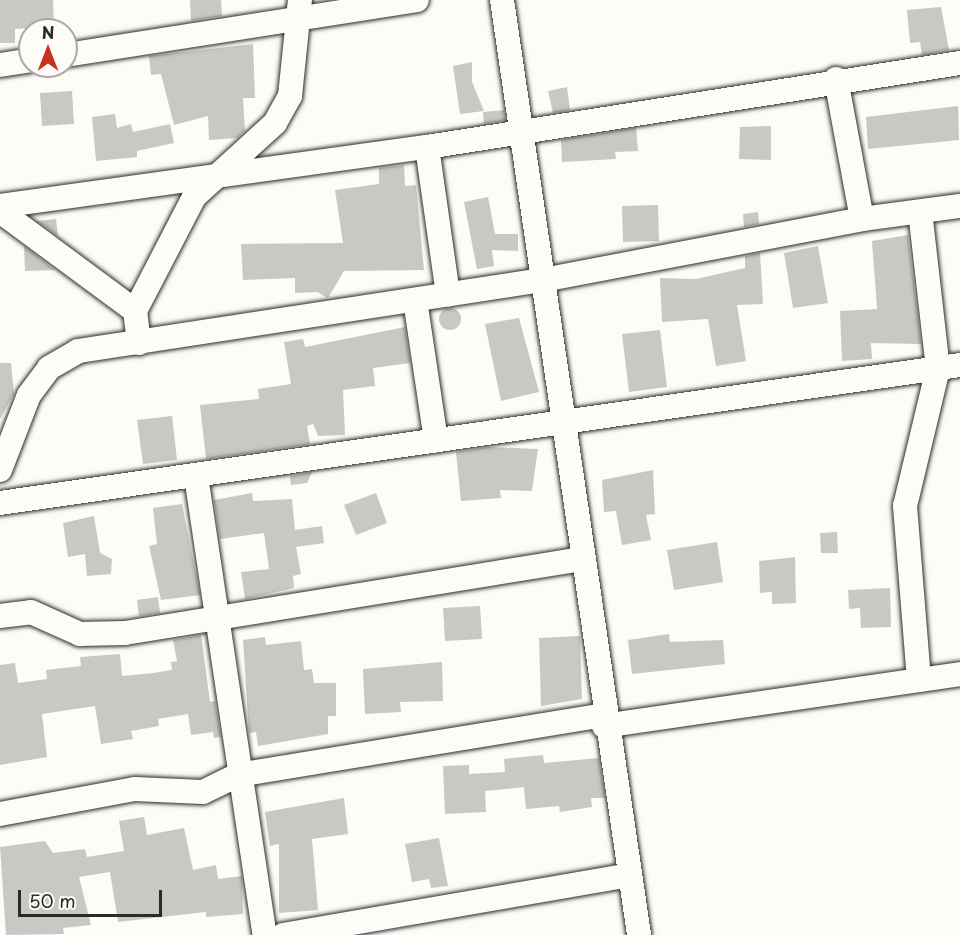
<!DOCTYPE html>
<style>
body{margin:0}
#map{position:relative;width:960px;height:935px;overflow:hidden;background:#fdfcf7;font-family:"Playpen Sans",sans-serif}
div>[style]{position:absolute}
.building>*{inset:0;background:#c9c8c4}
.round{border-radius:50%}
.roads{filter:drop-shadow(0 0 2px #2b2b2b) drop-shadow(0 0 2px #2b2b2b)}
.minor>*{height:24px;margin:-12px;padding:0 12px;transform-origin:12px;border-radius:12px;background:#fdfcf7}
span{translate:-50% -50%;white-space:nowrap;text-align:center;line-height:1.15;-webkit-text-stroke:4.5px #fdfcf7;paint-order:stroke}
.north{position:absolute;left:18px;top:18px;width:60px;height:60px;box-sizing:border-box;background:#fdfcf7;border:2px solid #a9a8a5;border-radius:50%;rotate:0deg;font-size:16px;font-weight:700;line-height:24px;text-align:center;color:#2b2b2b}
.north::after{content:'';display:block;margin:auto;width:21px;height:27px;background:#c8321e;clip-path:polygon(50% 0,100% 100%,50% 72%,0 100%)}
.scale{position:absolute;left:18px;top:890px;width:144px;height:27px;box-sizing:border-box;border:3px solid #2b2b2b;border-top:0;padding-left:8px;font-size:18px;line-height:21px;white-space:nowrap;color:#2b2b2b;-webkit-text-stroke:4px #fdfcf7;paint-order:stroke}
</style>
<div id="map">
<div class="building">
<div style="clip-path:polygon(0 0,53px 0,54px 27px,15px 29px,15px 43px,0 43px)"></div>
<div style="clip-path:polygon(190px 0,221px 0,222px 16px,191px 21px)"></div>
<div style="clip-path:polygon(941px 7px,949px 50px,922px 55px,920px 42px,910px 43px,907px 10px)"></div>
<div style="clip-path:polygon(253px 44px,255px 98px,243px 98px,245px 131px,237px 138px,209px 140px,208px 116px,174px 125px,161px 74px,151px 75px,149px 56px)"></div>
<div style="clip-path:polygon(472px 62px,472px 82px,484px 111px,460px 114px,453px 66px)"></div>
<div style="clip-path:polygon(567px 87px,570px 110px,553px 113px,548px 91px)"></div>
<div style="clip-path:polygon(72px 91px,74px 124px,42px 126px,40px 93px)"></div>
<div style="clip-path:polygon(958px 106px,959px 140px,868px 149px,866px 117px)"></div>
<div style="clip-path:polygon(504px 110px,505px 120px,484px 124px,483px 112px)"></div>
<div style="clip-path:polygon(115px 114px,117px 128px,131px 124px,133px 132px,170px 124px,174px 143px,137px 151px,137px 157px,96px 161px,92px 117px)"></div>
<div style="clip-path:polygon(771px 126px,771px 160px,739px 159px,740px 127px)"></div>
<div style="clip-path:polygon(636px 128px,638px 151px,615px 152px,616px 159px,562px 162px,561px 140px)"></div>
<div style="clip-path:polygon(404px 165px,405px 186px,416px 185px,424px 270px,344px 271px,328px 298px,317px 292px,295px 293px,295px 278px,243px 280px,241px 244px,343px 243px,335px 190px,379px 184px,379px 168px)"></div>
<div style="clip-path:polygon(488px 197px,495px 234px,518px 234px,518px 251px,492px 250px,494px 266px,477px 269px,464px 202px)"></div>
<div style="clip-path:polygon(658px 205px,659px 241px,623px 242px,622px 206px)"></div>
<div style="clip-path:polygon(758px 212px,759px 224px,744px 227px,743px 214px)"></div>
<div style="clip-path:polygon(56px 219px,58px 236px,37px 221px)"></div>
<div style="clip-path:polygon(908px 235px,921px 344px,871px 343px,872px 359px,842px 361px,840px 311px,877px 309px,872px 241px)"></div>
<div style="clip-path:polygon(24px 246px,55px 270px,25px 271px)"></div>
<div style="clip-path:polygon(818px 246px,828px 303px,793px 308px,784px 253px)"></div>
<div style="clip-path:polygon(760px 253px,763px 304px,737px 305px,746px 361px,716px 366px,708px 319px,662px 322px,660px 278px,696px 279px,745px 268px,745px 256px)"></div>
<div class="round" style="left:439px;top:308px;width:22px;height:22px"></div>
<div style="clip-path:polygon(519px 318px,539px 392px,501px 401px,485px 324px)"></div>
<div style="clip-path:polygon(405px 327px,410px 363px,373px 368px,375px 386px,343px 390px,345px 435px,318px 436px,313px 424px,307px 426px,310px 444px,206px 459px,200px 405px,259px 399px,258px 389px,291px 384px,284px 342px,303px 339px,305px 347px)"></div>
<div style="clip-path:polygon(660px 330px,667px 387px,629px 392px,622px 334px)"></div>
<div style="clip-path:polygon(0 363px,11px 363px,14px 394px,0 419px)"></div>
<div style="clip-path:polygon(172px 416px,177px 460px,143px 464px,137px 420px)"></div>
<div style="clip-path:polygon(488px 447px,538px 449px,532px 491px,500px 490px,501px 498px,461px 501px,456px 452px)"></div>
<div style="clip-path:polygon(653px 470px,655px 514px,646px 515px,651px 540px,622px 545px,616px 511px,604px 512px,602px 480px)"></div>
<div style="clip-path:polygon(312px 472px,307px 483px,291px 485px,290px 476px)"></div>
<div style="clip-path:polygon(252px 493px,253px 501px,292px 499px,295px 530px,322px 526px,324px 543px,296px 547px,301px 574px,293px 576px,294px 588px,245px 599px,241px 572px,269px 569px,264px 533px,220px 539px,214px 500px)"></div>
<div style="clip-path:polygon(376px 493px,387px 523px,356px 535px,344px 505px)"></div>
<div style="clip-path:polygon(182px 504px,200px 595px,161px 600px,149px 546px,157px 544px,153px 508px)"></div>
<div style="clip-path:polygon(94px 516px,100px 553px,112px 559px,111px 574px,87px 576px,85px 554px,68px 557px,63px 523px)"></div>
<div style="clip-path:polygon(837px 532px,838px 553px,821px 553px,820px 533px)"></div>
<div style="clip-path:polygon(717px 542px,723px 582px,674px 590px,667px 550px)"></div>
<div style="clip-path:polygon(795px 557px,796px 603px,772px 604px,772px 592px,760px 593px,759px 561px)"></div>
<div style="clip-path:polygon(890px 588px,891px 627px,861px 628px,860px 608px,849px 609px,848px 590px)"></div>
<div style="clip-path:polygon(158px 597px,160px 613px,139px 616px,137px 600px)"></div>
<div style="clip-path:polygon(480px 606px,482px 639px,445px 641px,443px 608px)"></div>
<div style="clip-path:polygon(669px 634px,670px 642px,723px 640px,725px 664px,632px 674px,628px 640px)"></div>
<div style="clip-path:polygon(201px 635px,210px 702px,215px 701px,221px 737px,214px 738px,213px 732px,191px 735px,188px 714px,158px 719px,159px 726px,131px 731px,133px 739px,101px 744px,95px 706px,42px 714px,47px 757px,0 765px,0 665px,15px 663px,18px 683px,47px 679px,46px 670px,81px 666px,80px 657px,120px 654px,122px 676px,153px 673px,172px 670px,171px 662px,177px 661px,173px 640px)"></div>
<div style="clip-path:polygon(580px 636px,582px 699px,541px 706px,539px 638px)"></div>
<div style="clip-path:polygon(265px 637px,266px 645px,301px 641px,304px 670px,312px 669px,314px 683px,336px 683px,336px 716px,328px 716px,328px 734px,258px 746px,256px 732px,249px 733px,243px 640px)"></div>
<div style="clip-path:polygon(442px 662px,443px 701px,400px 702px,401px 712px,365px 714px,363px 669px)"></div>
<div style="clip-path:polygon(543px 755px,544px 763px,599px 758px,605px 798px,591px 798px,592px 807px,560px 812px,559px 806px,526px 809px,524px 787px,485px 791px,486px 812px,445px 814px,443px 766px,469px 765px,469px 774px,505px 772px,504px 759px)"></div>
<div style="clip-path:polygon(344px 798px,348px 834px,312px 839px,318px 910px,279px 913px,279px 844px,270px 846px,265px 812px)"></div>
<div style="clip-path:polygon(144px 817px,147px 835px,184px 828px,193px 870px,216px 865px,218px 879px,242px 876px,243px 914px,206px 917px,206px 912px,118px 922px,110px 872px,79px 877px,91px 925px,63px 928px,64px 934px,6px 935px,0 847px,45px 841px,53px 853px,85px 849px,87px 857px,124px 851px,119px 821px)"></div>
<div style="clip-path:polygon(439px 838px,448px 886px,431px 888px,429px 879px,412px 882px,405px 844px)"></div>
</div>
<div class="roads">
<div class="minor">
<div style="left:502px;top:0;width:945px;rotate:81.66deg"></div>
<div style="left:66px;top:55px;width:355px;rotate:-8.9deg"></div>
<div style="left:0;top:65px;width:30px;rotate:-9deg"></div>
<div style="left:836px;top:79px;width:142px;rotate:79.5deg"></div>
<div style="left:427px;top:147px;width:149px;rotate:81.9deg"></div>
<div style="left:0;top:206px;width:431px;rotate:-7.9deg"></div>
<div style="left:427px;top:147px;width:540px;rotate:-8.96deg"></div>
<div style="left:0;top:211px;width:168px;rotate:36.5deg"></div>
<div style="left:415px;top:300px;width:142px;rotate:81.5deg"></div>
<div style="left:139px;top:343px;width:32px;rotate:-97deg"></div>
<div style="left:135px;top:311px;width:128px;rotate:-62.6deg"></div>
<div style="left:194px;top:197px;width:110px;rotate:-42.4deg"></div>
<div style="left:275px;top:123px;width:31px;rotate:-61deg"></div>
<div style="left:290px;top:96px;width:97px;rotate:-84.1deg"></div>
<div style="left:0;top:470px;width:80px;rotate:-68.9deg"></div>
<div style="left:29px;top:395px;width:34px;rotate:-53deg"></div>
<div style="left:49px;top:368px;width:34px;rotate:-30deg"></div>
<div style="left:78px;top:351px;width:470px;rotate:-8.7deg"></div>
<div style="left:543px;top:280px;width:325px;rotate:-10.8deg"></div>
<div style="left:862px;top:219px;width:99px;rotate:-7.6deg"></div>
<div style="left:196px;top:476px;width:464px;rotate:81.5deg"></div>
<div style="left:0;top:503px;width:970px;rotate:-8.18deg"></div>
<div style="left:0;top:616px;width:31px;rotate:-7deg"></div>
<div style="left:31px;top:612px;width:54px;rotate:24.2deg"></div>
<div style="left:80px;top:634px;width:45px;rotate:-1.3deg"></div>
<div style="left:125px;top:633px;width:462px;rotate:-9.2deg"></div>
<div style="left:919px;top:680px;width:175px;rotate:-94.6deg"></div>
<div style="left:905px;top:506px;width:141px;rotate:-76.5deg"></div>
<div style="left:938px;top:369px;width:158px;rotate:-96.5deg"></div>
<div style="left:604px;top:726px;width:360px;rotate:-8.3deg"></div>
<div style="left:0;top:814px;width:137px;rotate:-10.5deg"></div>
<div style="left:135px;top:789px;width:68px;rotate:2.5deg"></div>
<div style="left:203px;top:792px;width:39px;rotate:-26deg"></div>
<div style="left:238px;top:775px;width:370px;rotate:-9.3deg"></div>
<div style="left:283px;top:935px;width:352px;rotate:-9.8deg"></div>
</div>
</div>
<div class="north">N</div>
<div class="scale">50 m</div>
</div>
